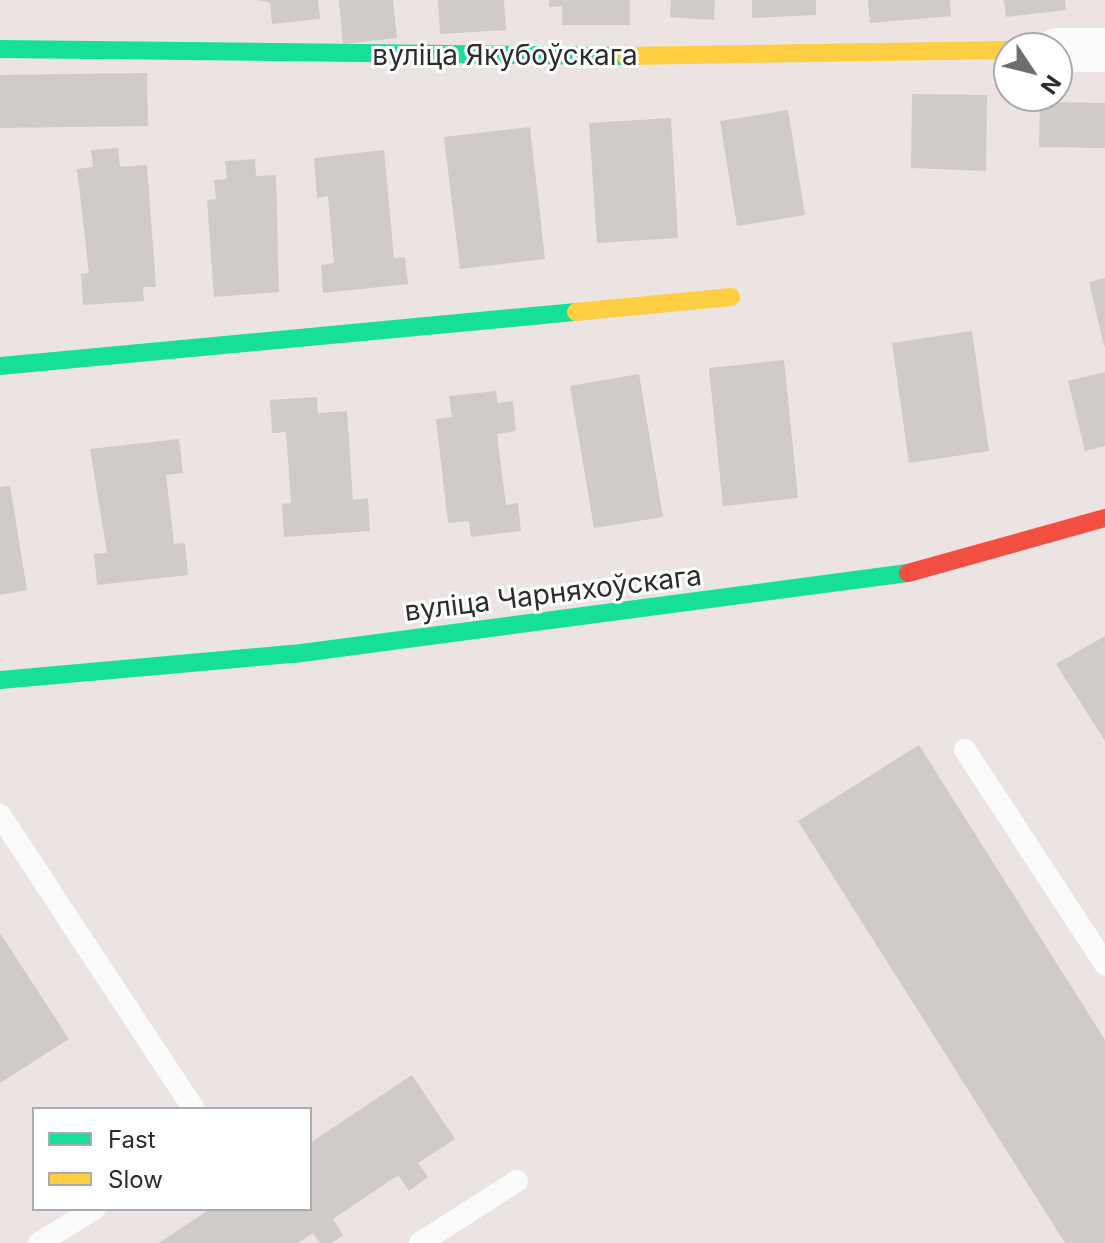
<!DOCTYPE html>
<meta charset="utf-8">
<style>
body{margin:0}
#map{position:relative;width:1105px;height:1243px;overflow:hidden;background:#ebe4e2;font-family:Inter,sans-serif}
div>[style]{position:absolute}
.building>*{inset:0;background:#d0cac9}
.lane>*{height:22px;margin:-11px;padding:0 11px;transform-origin:11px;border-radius:11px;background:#fcfbfb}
.street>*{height:44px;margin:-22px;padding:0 22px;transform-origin:22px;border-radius:22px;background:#fcfbfb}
.fast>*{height:18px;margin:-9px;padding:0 9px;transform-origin:9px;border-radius:9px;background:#16e098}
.slow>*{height:18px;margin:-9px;padding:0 9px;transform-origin:9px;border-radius:9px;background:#ffcf43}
.jam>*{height:18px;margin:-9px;padding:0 9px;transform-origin:9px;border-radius:9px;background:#f24e42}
span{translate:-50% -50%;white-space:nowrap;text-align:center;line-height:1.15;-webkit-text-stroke:6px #fff;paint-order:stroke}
.street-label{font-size:28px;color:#2d2d2d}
.legend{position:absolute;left:32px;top:1107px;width:280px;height:104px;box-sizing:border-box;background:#fff;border:2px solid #ababab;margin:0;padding:10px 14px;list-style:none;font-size:24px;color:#2d2d2d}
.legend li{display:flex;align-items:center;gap:16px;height:40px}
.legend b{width:40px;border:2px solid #ababab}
.north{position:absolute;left:993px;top:32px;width:80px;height:80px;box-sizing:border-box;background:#fff;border:2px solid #ababab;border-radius:50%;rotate:125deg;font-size:22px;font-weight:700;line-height:32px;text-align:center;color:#2d2d2d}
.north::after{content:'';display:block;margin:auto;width:28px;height:36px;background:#706d6c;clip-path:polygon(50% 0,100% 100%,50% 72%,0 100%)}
</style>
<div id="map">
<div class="building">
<div style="clip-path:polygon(258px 0,318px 0,320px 19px,272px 24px,270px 3px)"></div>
<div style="clip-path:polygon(339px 0,393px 0,397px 38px,343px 44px)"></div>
<div style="clip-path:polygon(438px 0,504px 0,506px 30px,440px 34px)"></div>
<div style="clip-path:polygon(549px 0,630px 0,630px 25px,562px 25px,562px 6px,549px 7px)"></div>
<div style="clip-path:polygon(671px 0,715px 0,714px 20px,670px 17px)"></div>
<div style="clip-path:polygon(752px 0,816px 0,816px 15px,752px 18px)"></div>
<div style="clip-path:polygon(868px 0,950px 0,951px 16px,870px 23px)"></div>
<div style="clip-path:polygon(1004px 0,1065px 0,1066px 10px,1006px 17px)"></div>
<div style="clip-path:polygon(147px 73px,148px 126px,0 128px,0 75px)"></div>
<div style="clip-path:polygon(912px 94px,987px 95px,986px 171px,911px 168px)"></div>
<div style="clip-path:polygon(1040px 102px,1105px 103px,1105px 148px,1039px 147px)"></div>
<div style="clip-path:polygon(788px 110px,805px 215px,737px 226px,720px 121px)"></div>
<div style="clip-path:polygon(671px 118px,678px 238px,597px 243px,589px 123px)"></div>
<div style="clip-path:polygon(530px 127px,545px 259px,460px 269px,444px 137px)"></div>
<div style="clip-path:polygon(118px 148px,120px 167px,147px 165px,156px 287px,143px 287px,144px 301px,83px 305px,81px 274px,89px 273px,77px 169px,93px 167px,91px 150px)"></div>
<div style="clip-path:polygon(384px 150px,394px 258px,405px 257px,408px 284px,323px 293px,321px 265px,334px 263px,328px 196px,317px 198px,314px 158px)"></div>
<div style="clip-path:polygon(255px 159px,256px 176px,276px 175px,279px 292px,214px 297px,207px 200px,216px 199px,214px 180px,227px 179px,225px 161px)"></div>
<div style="clip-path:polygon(1105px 278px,1105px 346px,1104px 346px,1089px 282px)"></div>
<div style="clip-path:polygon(972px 331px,989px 451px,909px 463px,892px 343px)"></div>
<div style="clip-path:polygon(784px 360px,798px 498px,723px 506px,709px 368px)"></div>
<div style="clip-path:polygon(1105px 372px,1105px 446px,1085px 451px,1068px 381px)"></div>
<div style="clip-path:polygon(639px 374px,663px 517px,594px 528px,570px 386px)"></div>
<div style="clip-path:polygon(496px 391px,498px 403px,513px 401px,516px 431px,497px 434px,506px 505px,518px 503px,521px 531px,471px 537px,469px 521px,448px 523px,436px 419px,452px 417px,449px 396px)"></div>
<div style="clip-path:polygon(317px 397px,318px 413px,347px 411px,353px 500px,368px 498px,370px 531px,284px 537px,282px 504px,291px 503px,286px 432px,272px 433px,270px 400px)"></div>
<div style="clip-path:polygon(179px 439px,183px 473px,166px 475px,174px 544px,185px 543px,188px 575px,97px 585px,94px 554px,107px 553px,90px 449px)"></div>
<div style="clip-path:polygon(10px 486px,27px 590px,0 595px,0 487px)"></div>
<div style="clip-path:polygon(1105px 636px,1105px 741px,1056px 664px)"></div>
<div style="clip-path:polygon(919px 745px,1105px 1040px,1105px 1243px,1065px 1243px,798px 821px)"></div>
<div style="clip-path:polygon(0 933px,69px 1039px,0 1083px)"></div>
<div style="clip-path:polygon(412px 1075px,455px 1139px,418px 1163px,428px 1177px,409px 1191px,398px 1175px,333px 1219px,343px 1235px,332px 1243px,320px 1243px,313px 1233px,298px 1243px,159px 1243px,210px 1209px,310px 1209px,310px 1143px)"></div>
</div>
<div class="lane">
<div style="left:965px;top:750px;width:256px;rotate:56.8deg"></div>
<div style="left:0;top:815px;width:352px;rotate:56.6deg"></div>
<div style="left:39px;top:1243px;width:65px;rotate:-31.7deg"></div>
<div style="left:420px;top:1243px;width:115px;rotate:-32.6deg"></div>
</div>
<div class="street">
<div style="left:1057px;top:50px;width:48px"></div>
</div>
<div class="fast">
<div style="left:0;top:49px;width:626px;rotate:0.64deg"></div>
<div style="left:0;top:366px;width:579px;rotate:-5.36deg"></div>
<div style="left:0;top:680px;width:295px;rotate:-5.1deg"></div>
<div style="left:294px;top:654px;width:619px;rotate:-7.52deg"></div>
</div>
<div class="slow">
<div style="left:626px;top:56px;width:383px;rotate:-0.9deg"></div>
<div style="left:576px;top:312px;width:156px;rotate:-5.5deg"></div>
</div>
<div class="jam">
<div style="left:908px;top:573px;width:205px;rotate:-15.6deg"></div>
</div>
<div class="street-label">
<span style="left:505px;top:55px">вуліца Якубоўскага</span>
<span style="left:553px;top:593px;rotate:-7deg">вуліца Чарняхоўскага</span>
</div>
<ul class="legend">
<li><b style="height:10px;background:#16e098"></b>Fast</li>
<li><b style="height:10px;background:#ffcf43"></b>Slow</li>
</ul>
<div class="north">N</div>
</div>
